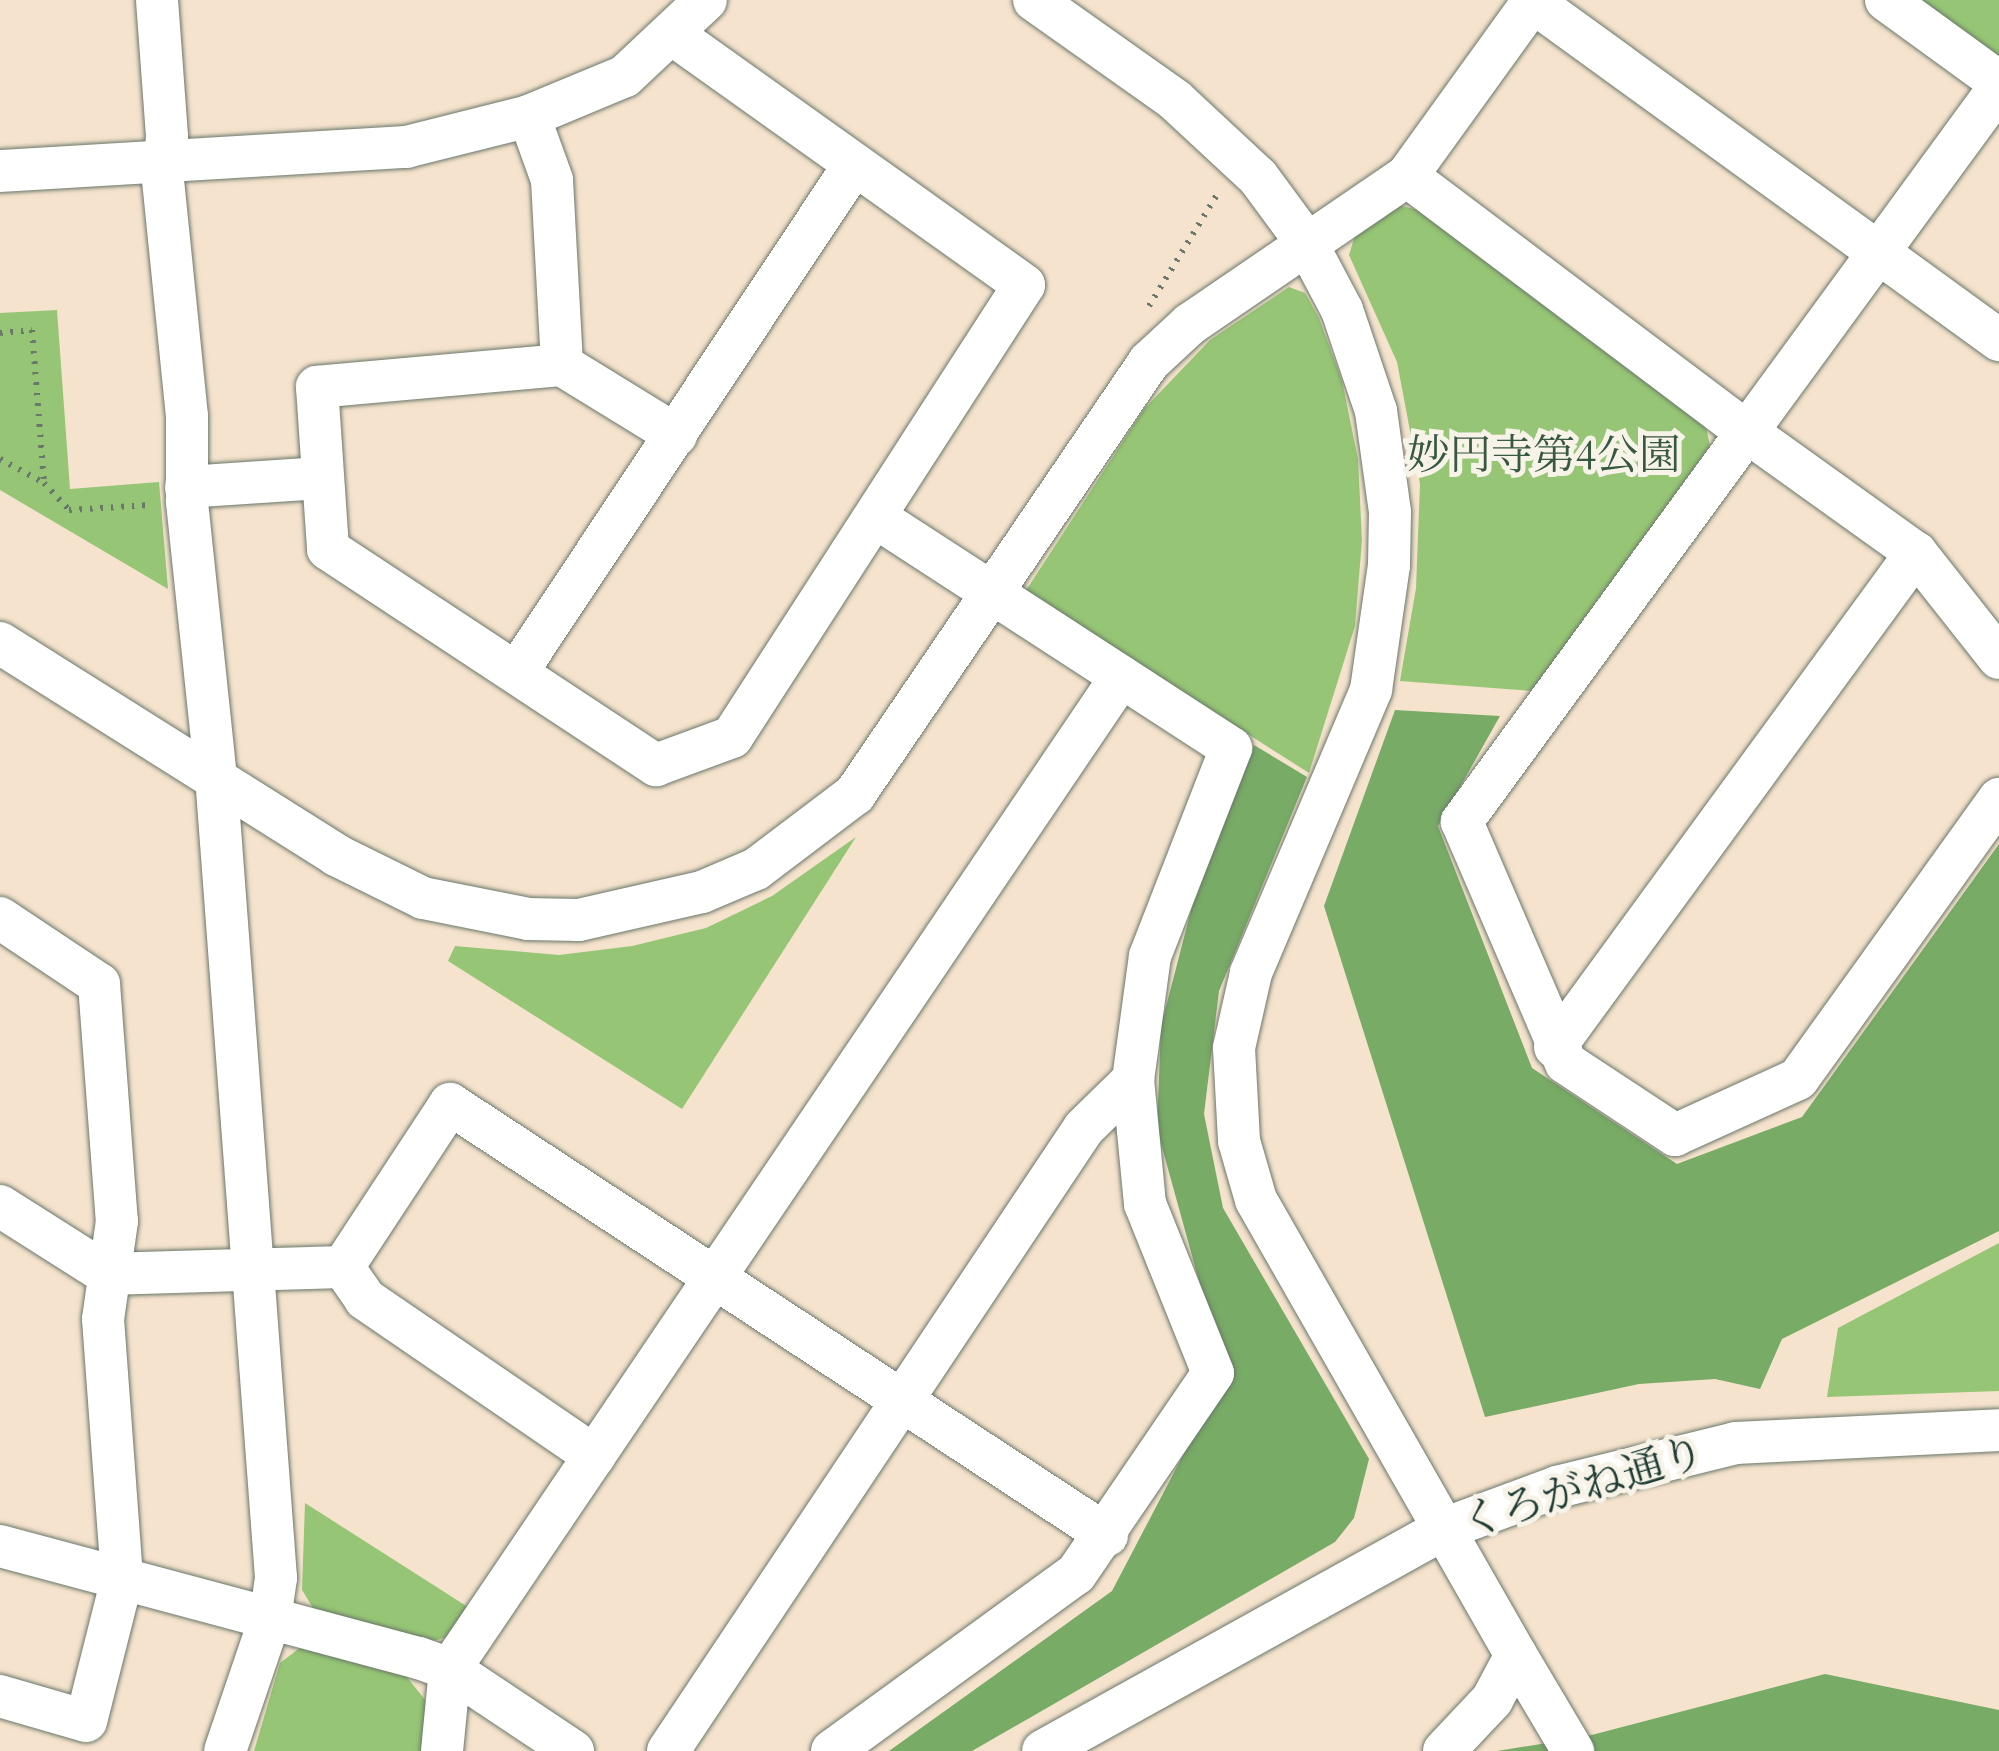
<!DOCTYPE html>
<meta charset="utf-8">
<style>
body{margin:0}
#map{position:relative;width:1999px;height:1751px;overflow:hidden;background:#f5e3cd;font-family:Cardo,"Noto Serif JP",serif}
div>[style]{position:absolute}
.green>*{inset:0;background:#96c675}
.forest>*{inset:0;background:#78ab66}
.path>*{height:6px;margin-top:-3px;transform-origin:0;background:repeating-linear-gradient(90deg,#6a776a 0 2.5px,transparent 0 10.5px)}
.roads{filter:drop-shadow(0 0 2px #6a776a) drop-shadow(0 0 2px #6a776a)}
.minor>*{height:42px;margin:-21px;padding:0 21px;transform-origin:21px;border-radius:21px;background:#fff}
span{translate:-50% -50%;white-space:nowrap;text-align:center;line-height:1.15;-webkit-text-stroke:10px #f7f3e8;paint-order:stroke}
.park-label{font-size:42px;color:#375841}
.street-label{font-size:42px;color:#1f3d34}
</style>
<div id="map">
<div class="green">
<div style="clip-path:polygon(1918px 0,1999px 0,1999px 59px)"></div>
<div style="clip-path:polygon(1394px 204px,1422px 211px,1703px 413px,1710px 446px,1532px 691px,1400px 681px,1416px 588px,1420px 484px,1397px 362px,1349px 255px,1355px 235px)"></div>
<div style="clip-path:polygon(1289px 287px,1305px 293px,1319px 318px,1342px 381px,1358px 459px,1362px 540px,1355px 626px,1309px 773px,1025px 592px,1144px 409px,1210px 340px)"></div>
<div style="clip-path:polygon(57px 310px,70px 489px,159px 482px,168px 589px,0 490px,0 313px)"></div>
<div style="clip-path:polygon(856px 837px,682px 1109px,448px 961px,455px 946px,559px 955px,632px 946px,706px 928px,772px 896px)"></div>
<div style="clip-path:polygon(1999px 1243px,1999px 1391px,1827px 1397px,1838px 1328px)"></div>
<div style="clip-path:polygon(305px 1503px,471px 1609px,452px 1636px,429px 1642px,315px 1611px,302px 1590px)"></div>
<div style="clip-path:polygon(301px 1647px,406px 1676px,426px 1701px,423px 1751px,254px 1751px,280px 1663px)"></div>
</div>
<div class="forest">
<div style="clip-path:polygon(1395px 710px,1500px 716px,1438px 826px,1532px 1068px,1677px 1164px,1802px 1117px,1999px 844px,1999px 1231px,1782px 1339px,1760px 1389px,1715px 1379px,1639px 1384px,1485px 1417px,1324px 906px)"></div>
<div style="clip-path:polygon(1254px 745px,1307px 777px,1219px 991px,1204px 1114px,1223px 1208px,1369px 1459px,1354px 1518px,1335px 1542px,972px 1751px,889px 1751px,1112px 1591px,1225px 1375px,1157px 1129px,1161px 1026px,1194px 899px)"></div>
<div style="clip-path:polygon(1825px 1674px,1999px 1710px,1999px 1751px,1497px 1751px,1584px 1737px)"></div>
</div>
<div class="path">
<div style="left:1149px;top:306px;width:132px;rotate:-58.6deg"></div>
<div style="left:0;top:333px;width:32px;rotate:-5deg"></div>
<div style="left:32px;top:330px;width:153px;rotate:85.5deg"></div>
<div style="left:0;top:459px;width:50px;rotate:28.6deg"></div>
<div style="left:44px;top:483px;width:37px;rotate:47deg"></div>
<div style="left:69px;top:510px;width:81px;rotate:-3.5deg"></div>
</div>
<div class="roads">
<div class="minor">
<div style="left:157px;top:0;width:137px;rotate:85.8deg"></div>
<div style="left:167px;top:137px;width:43px;rotate:95.3deg"></div>
<div style="left:163px;top:180px;width:237px;rotate:84.2deg"></div>
<div style="left:187px;top:416px;width:86px;rotate:90deg"></div>
<div style="left:187px;top:502px;width:276px;rotate:84deg"></div>
<div style="left:216px;top:776px;width:804px;rotate:85.72deg"></div>
<div style="left:276px;top:1578px;width:41px;rotate:98.3deg"></div>
<div style="left:270px;top:1619px;width:139px;rotate:108.8deg"></div>
<div style="left:1034px;top:0;width:173px;rotate:35.3deg"></div>
<div style="left:1175px;top:100px;width:113px;rotate:42.9deg"></div>
<div style="left:1258px;top:177px;width:81px;rotate:53.6deg"></div>
<div style="left:1306px;top:242px;width:77px;rotate:62.1deg"></div>
<div style="left:1342px;top:310px;width:107px;rotate:71.4deg"></div>
<div style="left:1376px;top:411px;width:102px;rotate:82.1deg"></div>
<div style="left:1390px;top:512px;width:53px;rotate:91.1deg"></div>
<div style="left:1389px;top:565px;width:126px;rotate:98.2deg"></div>
<div style="left:1371px;top:690px;width:307px;rotate:113deg"></div>
<div style="left:1251px;top:973px;width:77px;rotate:102.8deg"></div>
<div style="left:1234px;top:1048px;width:93px;rotate:86.9deg"></div>
<div style="left:1239px;top:1141px;width:61px;rotate:73.9deg"></div>
<div style="left:1256px;top:1200px;width:524px;rotate:60.26deg"></div>
<div style="left:1516px;top:1655px;width:51px;rotate:118.1deg"></div>
<div style="left:1492px;top:1700px;width:70px;rotate:133.3deg"></div>
<div style="left:1886px;top:0;width:140px;rotate:36deg"></div>
<div style="left:1533px;top:2px;width:576px;rotate:35.95deg"></div>
<div style="left:529px;top:116px;width:68px;rotate:70.2deg"></div>
<div style="left:552px;top:180px;width:185px;rotate:86.9deg"></div>
<div style="left:562px;top:365px;width:246px;rotate:174.9deg"></div>
<div style="left:317px;top:387px;width:162px;rotate:86.1deg"></div>
<div style="left:328px;top:549px;width:393px;rotate:33.4deg"></div>
<div style="left:656px;top:765px;width:81px;rotate:-20.2deg"></div>
<div style="left:732px;top:737px;width:538px;rotate:-57.14deg"></div>
<div style="left:1024px;top:285px;width:430px;rotate:-144.5deg"></div>
<div style="left:0;top:171px;width:407px;rotate:-3.4deg"></div>
<div style="left:406px;top:147px;width:127px;rotate:-14.1deg"></div>
<div style="left:529px;top:116px;width:104px;rotate:-22.6deg"></div>
<div style="left:625px;top:76px;width:111px;rotate:-43.2deg"></div>
<div style="left:1407px;top:176px;width:426px;rotate:37deg"></div>
<div style="left:1747px;top:432px;width:426px;rotate:-53.8deg"></div>
<div style="left:562px;top:365px;width:134px;rotate:31.6deg"></div>
<div style="left:186px;top:487px;width:137px;rotate:-3.8deg"></div>
<div style="left:0;top:643px;width:397px;rotate:32.2deg"></div>
<div style="left:336px;top:855px;width:97px;rotate:26.3deg"></div>
<div style="left:423px;top:898px;width:107px;rotate:11.3deg"></div>
<div style="left:528px;top:919px;width:51px;rotate:1.1deg"></div>
<div style="left:579px;top:920px;width:126px;rotate:-12.8deg"></div>
<div style="left:702px;top:892px;width:59px;rotate:-23.1deg"></div>
<div style="left:756px;top:869px;width:124px;rotate:-37.1deg"></div>
<div style="left:855px;top:794px;width:523px;rotate:-55.76deg"></div>
<div style="left:1149px;top:362px;width:56px;rotate:-42.8deg"></div>
<div style="left:1190px;top:324px;width:263px;rotate:-34.3deg"></div>
<div style="left:1407px;top:176px;width:217px;rotate:-54.2deg"></div>
<div style="left:1999px;top:658px;width:134px;rotate:-128.3deg"></div>
<div style="left:1916px;top:553px;width:208px;rotate:-144.4deg"></div>
<div style="left:1747px;top:432px;width:483px;rotate:126.2deg"></div>
<div style="left:1462px;top:822px;width:262px;rotate:66.7deg"></div>
<div style="left:1566px;top:1063px;width:131px;rotate:33.4deg"></div>
<div style="left:1675px;top:1135px;width:135px;rotate:-24.5deg"></div>
<div style="left:1798px;top:1079px;width:345px;rotate:-54.3deg"></div>
<div style="left:517px;top:672px;width:609px;rotate:-56.39deg"></div>
<div style="left:0;top:918px;width:119px;rotate:33.7deg"></div>
<div style="left:99px;top:984px;width:238px;rotate:85.7deg"></div>
<div style="left:117px;top:1221px;width:99px;rotate:98.1deg"></div>
<div style="left:103px;top:1319px;width:261px;rotate:85.8deg"></div>
<div style="left:122px;top:1579px;width:146px;rotate:104.2deg"></div>
<div style="left:86px;top:1721px;width:90px;rotate:-163.8deg"></div>
<div style="left:1555px;top:1047px;width:612px;rotate:-53.84deg"></div>
<div style="left:0;top:1206px;width:127px;rotate:32.4deg"></div>
<div style="left:107px;top:1274px;width:236px;rotate:-1.7deg"></div>
<div style="left:343px;top:1267px;width:39px;rotate:55deg"></div>
<div style="left:365px;top:1299px;width:278px;rotate:34.4deg"></div>
<div style="left:343px;top:1267px;width:195px;rotate:-56.7deg"></div>
<div style="left:450px;top:1104px;width:786px;rotate:33.27deg"></div>
<div style="left:0;top:1546px;width:434px;rotate:15deg"></div>
<div style="left:419px;top:1658px;width:33px;rotate:20deg"></div>
<div style="left:450px;top:1669px;width:148px;rotate:33.7deg"></div>
<div style="left:1516px;top:1655px;width:112px;rotate:59.3deg"></div>
<div style="left:442px;top:1751px;width:82px;rotate:-84.4deg"></div>
<div style="left:450px;top:1669px;width:1198px;rotate:-55.93deg"></div>
<div style="left:668px;top:1751px;width:749px;rotate:-56.27deg"></div>
<div style="left:1084px;top:1128px;width:69px;rotate:-44.4deg"></div>
<div style="left:1133px;top:1080px;width:125px;rotate:-82.2deg"></div>
<div style="left:1150px;top:956px;width:223px;rotate:-68.7deg"></div>
<div style="left:1231px;top:748px;width:424px;rotate:-147deg"></div>
<div style="left:832px;top:1751px;width:301px;rotate:-36deg"></div>
<div style="left:1076px;top:1574px;width:243px;rotate:-55.7deg"></div>
<div style="left:1213px;top:1373px;width:182px;rotate:-111.9deg"></div>
<div style="left:1145px;top:1204px;width:125px;rotate:-95.5deg"></div>
<div style="left:1043px;top:1751px;width:458px;rotate:-29deg"></div>
<div style="left:1444px;top:1529px;width:121px;rotate:-20.4deg"></div>
<div style="left:1557px;top:1487px;width:184px;rotate:-13.8deg"></div>
<div style="left:1736px;top:1443px;width:263px;rotate:-2.8deg"></div>
</div>
</div>
<div class="park-label">
<span style="left:1544px;top:456px">妙円寺第4公園</span>
</div>
<div class="street-label">
<span style="left:1583px;top:1488px;rotate:-17deg">くろがね通り</span>
</div>
</div>
